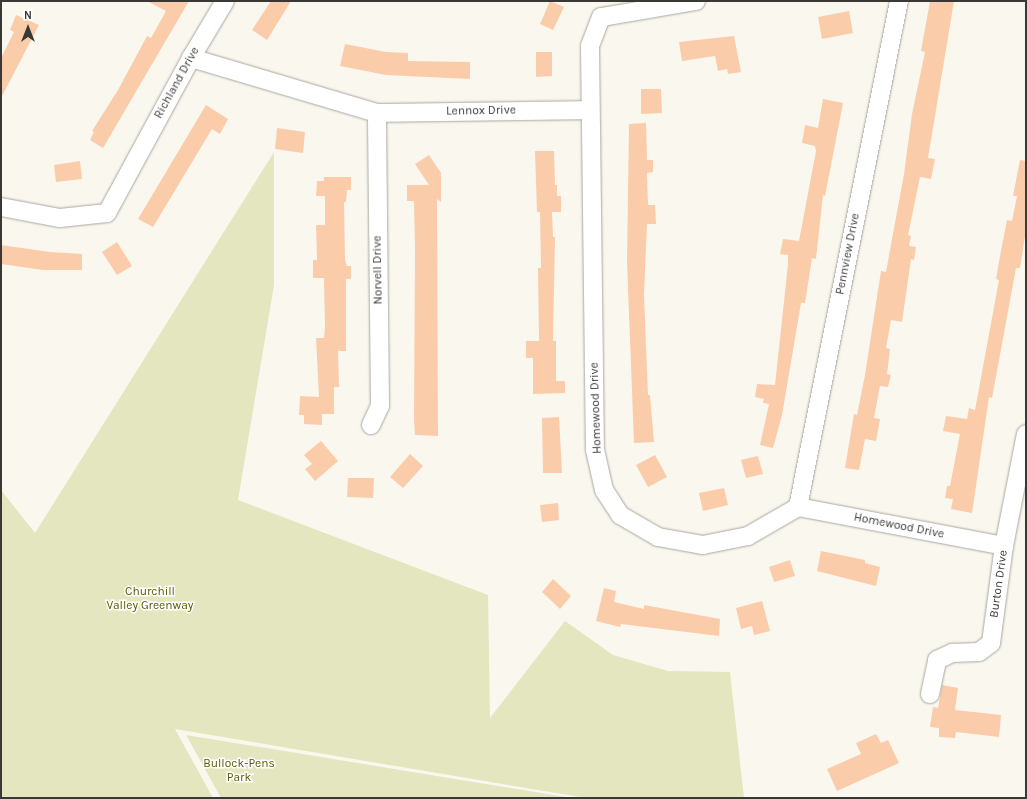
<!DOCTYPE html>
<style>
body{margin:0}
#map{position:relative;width:1027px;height:799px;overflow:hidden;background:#faf7ef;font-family:Karla,sans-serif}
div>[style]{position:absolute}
.green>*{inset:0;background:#e3e6bf}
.building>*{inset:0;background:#faccaa}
.roads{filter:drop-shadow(0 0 1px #a9a79f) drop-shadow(0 0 1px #a9a79f)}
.minor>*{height:18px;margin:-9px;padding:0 9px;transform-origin:9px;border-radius:9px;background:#fff}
span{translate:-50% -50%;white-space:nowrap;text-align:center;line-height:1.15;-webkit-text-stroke:3px #fff;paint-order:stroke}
.street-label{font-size:12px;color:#393835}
.park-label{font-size:12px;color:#585900}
.frame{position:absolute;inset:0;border:2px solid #393835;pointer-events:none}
.north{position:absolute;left:8px;top:8px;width:40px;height:40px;-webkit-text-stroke:3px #fff;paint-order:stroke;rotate:0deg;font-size:11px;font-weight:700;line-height:16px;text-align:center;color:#393835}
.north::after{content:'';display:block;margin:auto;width:14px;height:18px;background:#393835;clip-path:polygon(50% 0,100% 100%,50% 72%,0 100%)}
</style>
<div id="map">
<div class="green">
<div style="clip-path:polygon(274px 152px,274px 285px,238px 500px,488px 595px,490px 718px,565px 621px,613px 655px,668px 671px,730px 672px,744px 798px,586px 798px,175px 729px,213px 798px,1px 798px,1px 490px,35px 533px)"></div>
<div style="clip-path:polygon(186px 735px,572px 798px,221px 798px)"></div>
</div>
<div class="building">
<div style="clip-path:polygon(147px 1px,189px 1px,103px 148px,90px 140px,94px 132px,92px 131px,118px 90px,147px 36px,151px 38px,166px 11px)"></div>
<div style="clip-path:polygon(271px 1px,291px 1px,267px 40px,252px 30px)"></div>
<div style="clip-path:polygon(550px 1px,564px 7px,553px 30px,540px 24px)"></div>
<div style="clip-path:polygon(930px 1px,954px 1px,928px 158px,935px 159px,931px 179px,920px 177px,908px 235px,911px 236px,909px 246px,916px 247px,914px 260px,911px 259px,902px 322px,891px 320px,886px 348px,890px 349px,887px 374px,891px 375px,888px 387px,880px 386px,874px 418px,880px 419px,876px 441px,865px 439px,859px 470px,845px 468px,854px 414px,857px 415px,865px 375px,881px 271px,886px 272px,904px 174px,912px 114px,925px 52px,921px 51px)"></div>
<div style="clip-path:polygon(849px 11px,853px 33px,822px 39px,818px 17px)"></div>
<div style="clip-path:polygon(16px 15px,39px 25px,1px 98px,1px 58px,14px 32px,10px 30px)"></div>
<div style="clip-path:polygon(734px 36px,741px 72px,728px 74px,727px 69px,718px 71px,715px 56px,682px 61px,679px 42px)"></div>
<div style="clip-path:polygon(345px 44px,386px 52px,408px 53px,408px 61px,470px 62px,470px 79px,386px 75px,340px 66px)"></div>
<div style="clip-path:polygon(536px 52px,552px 52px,552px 76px,536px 77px)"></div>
<div style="clip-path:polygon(641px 89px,661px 89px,662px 113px,641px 114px)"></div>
<div style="clip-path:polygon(823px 99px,843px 103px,825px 196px,823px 195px,816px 259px,812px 258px,805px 303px,801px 303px,782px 415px,773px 448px,760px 445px,769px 404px,763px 403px,764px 399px,755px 397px,757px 384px,775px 385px,788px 264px,788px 255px,780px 254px,783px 239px,799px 241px,816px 151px,815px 146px,802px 143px,805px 125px,818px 128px)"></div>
<div style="clip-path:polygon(206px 105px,228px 119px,220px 134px,212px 129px,153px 227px,138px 219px)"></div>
<div style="clip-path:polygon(646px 123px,647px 160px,653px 160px,653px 172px,647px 173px,648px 205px,655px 205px,656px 224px,647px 224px,644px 295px,648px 395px,650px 395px,654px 442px,634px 443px,627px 262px,629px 124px)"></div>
<div style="clip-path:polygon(277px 128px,305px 132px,303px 153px,275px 149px)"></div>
<div style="clip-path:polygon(535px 151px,554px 151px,555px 185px,557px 185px,557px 196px,561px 196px,561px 212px,552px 212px,553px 237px,555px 237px,553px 341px,556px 341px,556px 381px,565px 381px,565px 393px,533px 394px,533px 358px,526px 358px,526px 341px,539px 341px,538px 268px,541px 268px,540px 212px,537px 212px)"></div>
<div style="clip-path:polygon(429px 155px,441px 173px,441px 202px,437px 199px,438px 436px,415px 435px,414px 420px,415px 248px,414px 201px,407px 201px,407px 185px,429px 185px,415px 164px)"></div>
<div style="clip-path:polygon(1020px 160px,1026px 161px,1026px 230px,1020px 268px,1016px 268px,992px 398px,989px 397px,972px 513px,951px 509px,953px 499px,945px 498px,947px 486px,950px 486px,960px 434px,943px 431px,946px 416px,967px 419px,969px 408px,975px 410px,999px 280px,996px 279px,1000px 256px,1007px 220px,1012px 221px,1017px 196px,1013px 196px)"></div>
<div style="clip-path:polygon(80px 161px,82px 179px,56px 182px,54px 165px)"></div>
<div style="clip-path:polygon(324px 177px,351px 177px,351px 190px,347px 190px,346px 202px,344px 202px,345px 260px,347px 266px,351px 266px,351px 279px,346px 279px,346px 351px,338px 351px,339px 387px,334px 387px,334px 414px,322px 414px,322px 425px,304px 424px,304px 415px,299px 415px,300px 396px,319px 397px,316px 338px,324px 338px,325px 326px,324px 278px,313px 278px,313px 260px,317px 260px,316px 225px,325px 225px,325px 196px,316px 196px,317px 181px,324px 181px)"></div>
<div style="clip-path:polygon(117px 242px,132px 266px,117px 275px,102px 252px)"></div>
<div style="clip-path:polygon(1px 245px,50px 252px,82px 254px,82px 270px,43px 270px,1px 264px)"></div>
<div style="clip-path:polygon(559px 417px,562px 473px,543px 473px,542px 418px)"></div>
<div style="clip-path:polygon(321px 441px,338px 461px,315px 481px,305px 469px,312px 464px,304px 455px)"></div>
<div style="clip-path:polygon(410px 454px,423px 466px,403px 488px,390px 477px)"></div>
<div style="clip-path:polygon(655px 455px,667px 477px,648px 487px,636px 465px)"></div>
<div style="clip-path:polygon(758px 456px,763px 474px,746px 478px,741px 460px)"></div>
<div style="clip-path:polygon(348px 478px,374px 478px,373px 498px,347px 497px)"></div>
<div style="clip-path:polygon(724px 488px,728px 505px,703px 511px,699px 493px)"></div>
<div style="clip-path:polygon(558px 503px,559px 520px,542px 522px,540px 505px)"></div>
<div style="clip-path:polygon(821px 551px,865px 560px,865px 563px,880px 567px,876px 586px,817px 571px)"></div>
<div style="clip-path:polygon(790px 560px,795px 576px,774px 582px,769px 567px)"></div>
<div style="clip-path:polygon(553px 579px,571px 596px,560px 609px,542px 592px)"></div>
<div style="clip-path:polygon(604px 588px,616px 591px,614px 602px,644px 609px,644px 605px,720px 619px,719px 636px,621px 624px,620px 627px,596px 621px)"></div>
<div style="clip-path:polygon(762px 601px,770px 631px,754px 635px,752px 626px,741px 629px,736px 608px)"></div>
<div style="clip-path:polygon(942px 685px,958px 688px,955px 710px,1001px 715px,999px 737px,956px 732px,955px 738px,939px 737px,939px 728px,930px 727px,933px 707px,938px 708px)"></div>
<div style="clip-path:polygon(876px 734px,881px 743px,888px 740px,899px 763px,837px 791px,827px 769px,861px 754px,856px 743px)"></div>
</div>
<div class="roads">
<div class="minor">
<div style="left:696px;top:1px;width:96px;rotate:170.4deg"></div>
<div style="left:601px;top:17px;width:31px;rotate:111deg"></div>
<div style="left:590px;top:46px;width:404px;rotate:89.3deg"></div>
<div style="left:595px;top:450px;width:41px;rotate:77.3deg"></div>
<div style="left:604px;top:490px;width:30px;rotate:57deg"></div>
<div style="left:620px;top:515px;width:44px;rotate:30.1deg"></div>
<div style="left:658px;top:537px;width:46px;rotate:10.1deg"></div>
<div style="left:703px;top:545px;width:46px;rotate:-11.3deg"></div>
<div style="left:748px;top:536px;width:58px;rotate:-30.1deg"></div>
<div style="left:798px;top:507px;width:210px;rotate:10.7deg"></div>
<div style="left:191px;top:58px;width:194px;rotate:16.5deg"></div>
<div style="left:377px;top:113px;width:212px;rotate:-0.8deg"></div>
<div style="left:1px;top:207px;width:60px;rotate:10.6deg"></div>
<div style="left:60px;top:218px;width:47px;rotate:-6.1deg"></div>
<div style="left:107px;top:213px;width:176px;rotate:-61.5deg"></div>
<div style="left:191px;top:58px;width:66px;rotate:-59.2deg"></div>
<div style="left:371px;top:425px;width:21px;rotate:-65deg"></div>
<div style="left:380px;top:406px;width:293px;rotate:-90.6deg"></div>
<div style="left:798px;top:507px;width:516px;rotate:-78.71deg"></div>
<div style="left:930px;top:694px;width:35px;rotate:-78deg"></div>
<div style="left:937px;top:660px;width:17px;rotate:-25deg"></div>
<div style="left:952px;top:653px;width:27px;rotate:-2deg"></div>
<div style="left:979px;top:652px;width:15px;rotate:-37deg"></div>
<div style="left:991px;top:643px;width:98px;rotate:-82.4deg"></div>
<div style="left:1004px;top:546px;width:114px;rotate:-78.9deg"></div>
</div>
</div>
<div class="street-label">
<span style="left:177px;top:83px;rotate:-61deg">Richland Drive</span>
<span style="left:481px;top:111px;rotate:-1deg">Lennox Drive</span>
<span style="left:848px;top:254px;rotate:-79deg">Pennview Drive</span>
<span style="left:378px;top:270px;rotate:-91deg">Norvell Drive</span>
<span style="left:596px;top:408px;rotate:-92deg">Homewood Drive</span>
<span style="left:899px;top:526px;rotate:11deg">Homewood Drive</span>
<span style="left:999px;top:584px;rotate:-82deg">Burton Drive</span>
</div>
<div class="park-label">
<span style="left:150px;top:599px">Churchill<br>Valley Greenway</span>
<span style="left:239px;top:771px">Bullock-Pens<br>Park</span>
</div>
<div class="frame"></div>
<div class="north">N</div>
</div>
